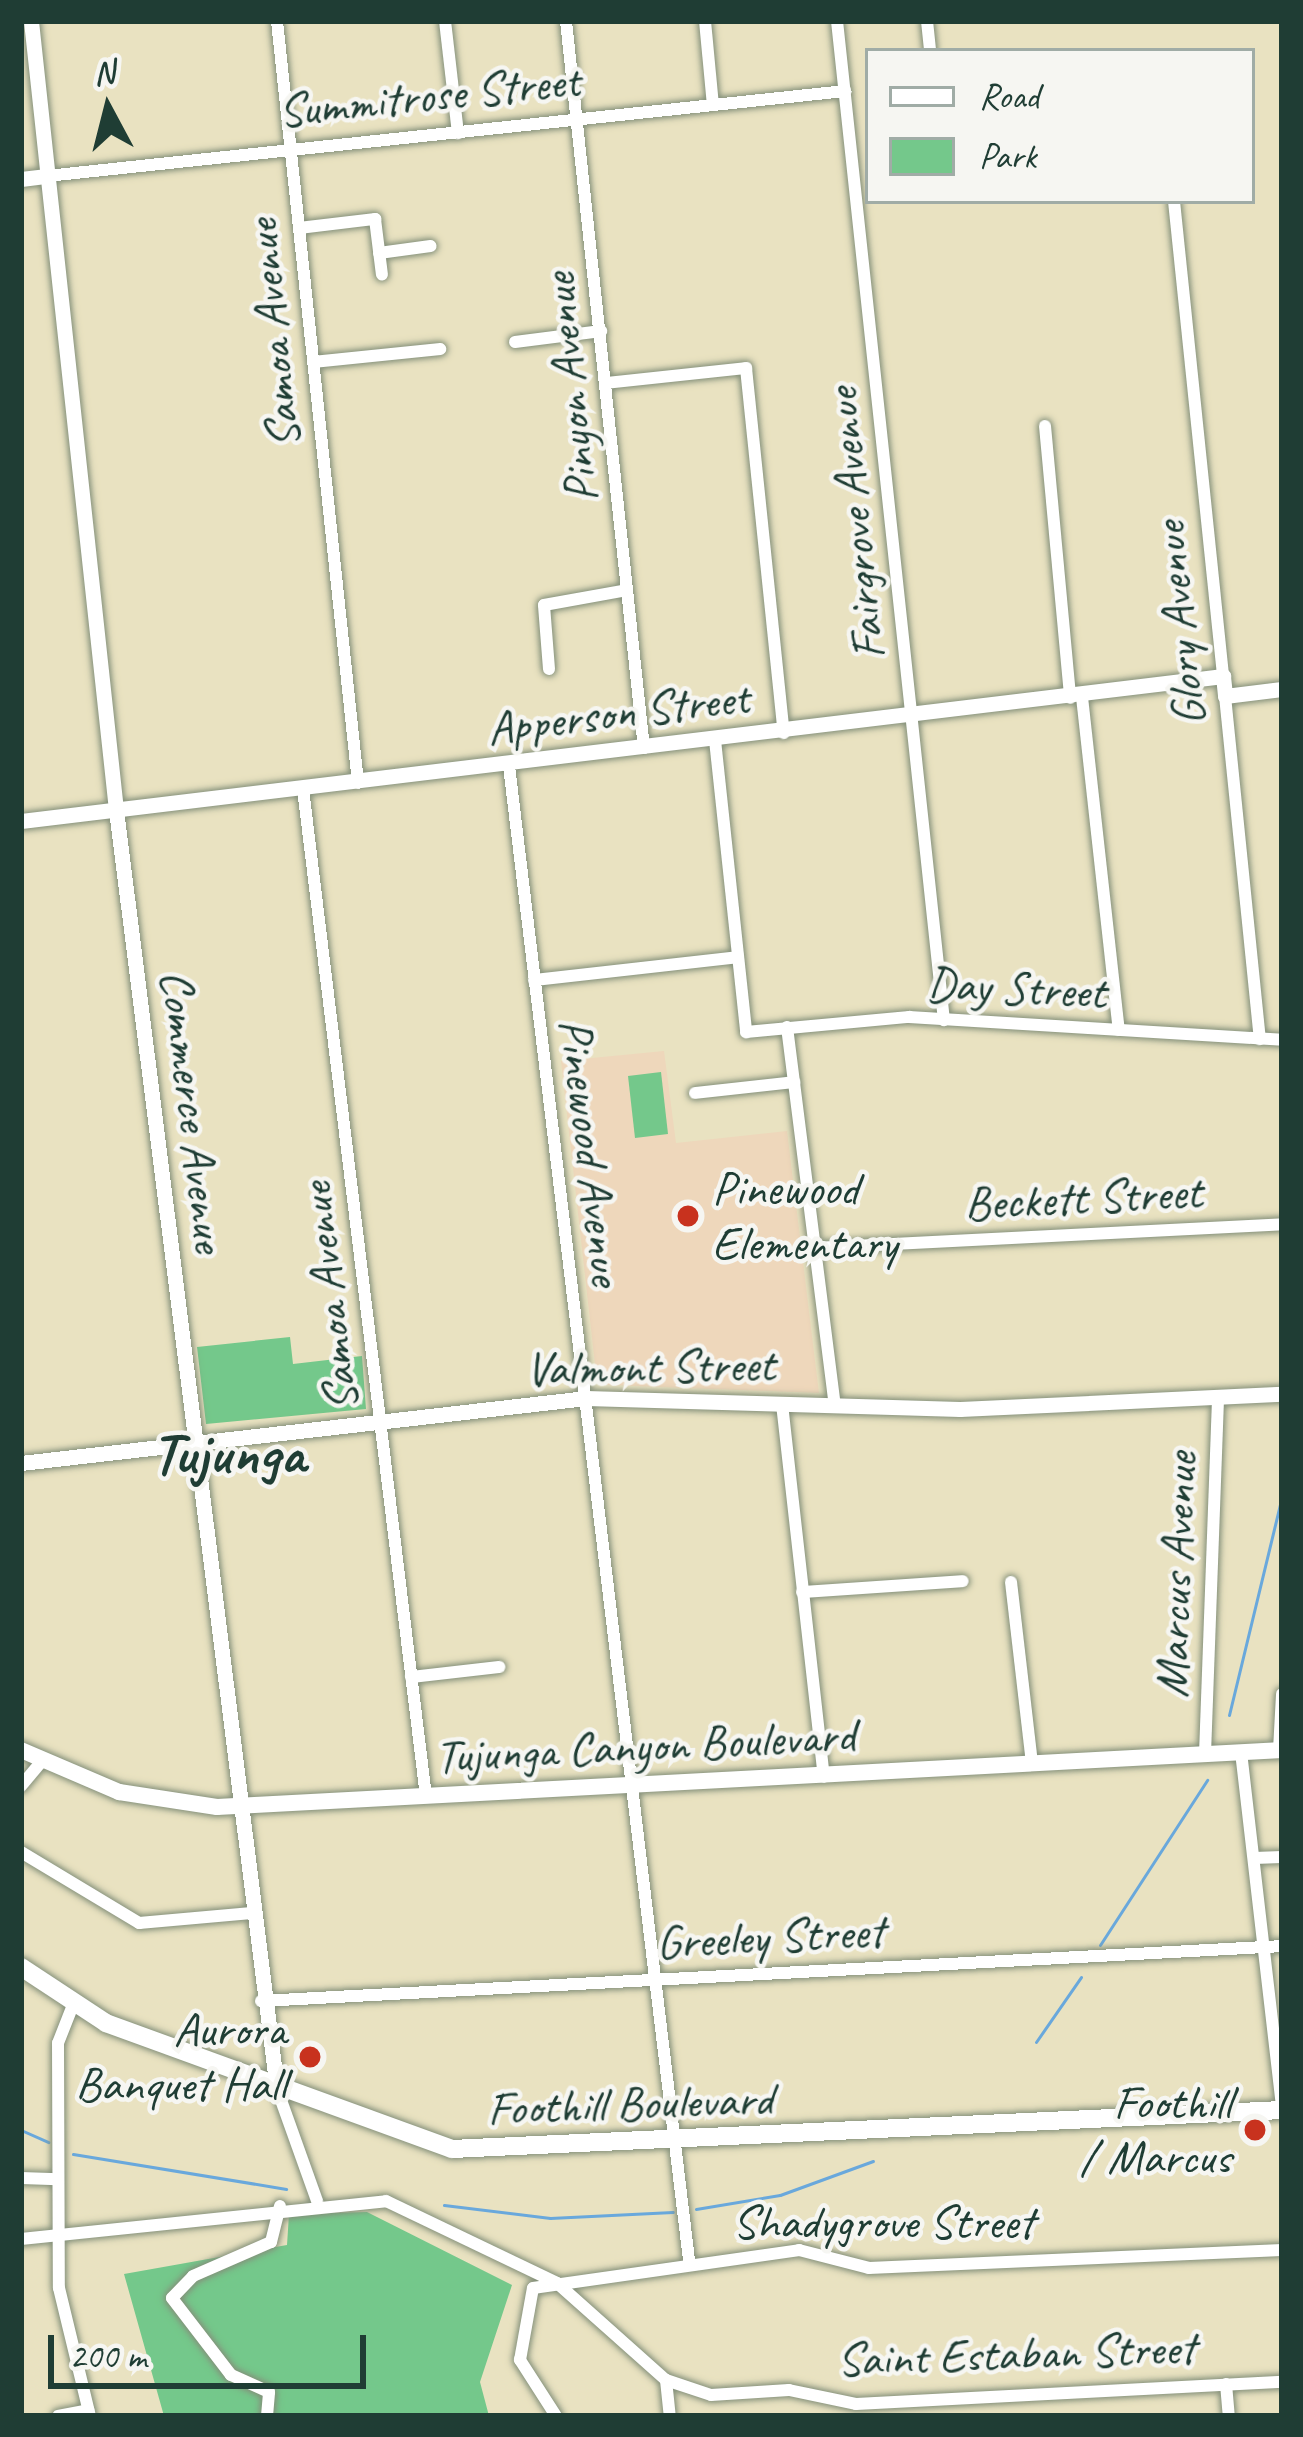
<!DOCTYPE html>
<style>
body{margin:0}
#map{position:relative;width:1303px;height:2437px;overflow:hidden;background:#e9e2c1;font-family:Caveat,sans-serif}
div>[style]{position:absolute}
.built>*{inset:0;background:#eed7bb}
.green>*{inset:0;background:#74c88b}
.stream>*{height:3px;margin:-1.5px;padding:0 1.5px;transform-origin:1.5px;border-radius:1.5px;background:#69a8dc}
.roads{filter:drop-shadow(0 0 3px #84907a) drop-shadow(0 0 3px #84907a)}
.minor>*{height:12px;margin:-6px;padding:0 6px;transform-origin:6px;border-radius:6px;background:#fff}
.tertiary>*{height:15px;margin:-7.5px;padding:0 7.5px;transform-origin:7.5px;border-radius:7.5px;background:#fff}
.secondary>*{height:16px;margin:-8px;padding:0 8px;transform-origin:8px;border-radius:8px;background:#fff}
.primary>*{height:18px;margin:-9px;padding:0 9px;transform-origin:9px;border-radius:9px;background:#fff}
.dots>*{width:33px;height:33px;translate:-50% -50%;box-sizing:border-box;border:6px solid #f6f6f2;border-radius:50%}
span{translate:-50% -50%;white-space:nowrap;text-align:center;line-height:1.15;-webkit-text-stroke:9px #f6f6f2;paint-order:stroke}
.street-label{font-size:48px;color:#1f3d34}
.poi-label{font-size:48px;color:#1f3d34}
.left{translate:0 -50%;text-align:left}
.right{translate:-100% -50%;text-align:right}
.district-label{font-size:60px;color:#1f3d34;font-weight:700}
.frame{position:absolute;inset:0;border:24px solid #1f3d34;pointer-events:none}
.legend{position:absolute;left:865px;top:48px;width:390px;height:156px;box-sizing:border-box;background:#f6f6f2;border:3px solid #a0aca6;margin:0;padding:15px 21px;list-style:none;font-size:36px;color:#1f3d34}
.legend li{display:flex;align-items:center;gap:24px;height:60px}
.legend b{width:60px;border:3px solid #a0aca6}
.north{position:absolute;left:48px;top:48px;width:120px;height:120px;-webkit-text-stroke:9px #f6f6f2;paint-order:stroke;rotate:353deg;font-size:33px;font-weight:700;line-height:48px;text-align:center;color:#1f3d34}
.north::after{content:'';display:block;margin:auto;width:42px;height:54px;background:#1f3d34;clip-path:polygon(50% 0,100% 100%,50% 72%,0 100%)}
.scale{position:absolute;left:48px;top:2335px;width:318px;height:54px;box-sizing:border-box;border:6px solid #1f3d34;border-top:0;padding-left:15px;font-size:36px;line-height:42px;white-space:nowrap;color:#1f3d34;-webkit-text-stroke:9px #f6f6f2;paint-order:stroke}
</style>
<div id="map">
<div class="built">
<div style="clip-path:polygon(664px 1051px,676px 1143px,787px 1131px,819px 1393px,608px 1385px,596px 1374px,561px 1061px)"></div>
</div>
<div class="green">
<div style="clip-path:polygon(661px 1072px,668px 1134px,635px 1138px,628px 1076px)"></div>
<div style="clip-path:polygon(290px 1337px,293px 1364px,362px 1356px,366px 1409px,206px 1424px,197px 1347px)"></div>
<div style="clip-path:polygon(367px 2212px,512px 2285px,480px 2382px,489px 2416px,164px 2416px,124px 2274px,287px 2245px,289px 2214px)"></div>
</div>
<div class="stream">
<div style="left:1229px;top:1715px;width:225px;rotate:-76.4deg"></div>
<div style="left:1100px;top:1945px;width:197px;rotate:-57deg"></div>
<div style="left:1036px;top:2042px;width:79px;rotate:-55.3deg"></div>
<div style="left:21px;top:2130px;width:30px;rotate:24deg"></div>
<div style="left:73px;top:2154px;width:216px;rotate:9.3deg"></div>
<div style="left:444px;top:2205px;width:107px;rotate:7deg"></div>
<div style="left:550px;top:2218px;width:123px;rotate:-2.8deg"></div>
<div style="left:696px;top:2209px;width:85px;rotate:-9.5deg"></div>
<div style="left:780px;top:2195px;width:99px;rotate:-20.1deg"></div>
</div>
<div class="roads">
<div class="minor">
<div style="left:277px;top:21px;width:766px;rotate:83.93deg"></div>
<div style="left:445px;top:21px;width:113px;rotate:83.4deg"></div>
<div style="left:566px;top:21px;width:731px;rotate:83.88deg"></div>
<div style="left:705px;top:21px;width:84px;rotate:84.6deg"></div>
<div style="left:837px;top:21px;width:1005px;rotate:83.89deg"></div>
<div style="left:927px;top:21px;width:30px;rotate:84deg"></div>
<div style="left:47px;top:176px;width:803px;rotate:-6.08deg"></div>
<div style="left:1174px;top:201px;width:478px;rotate:84.1deg"></div>
<div style="left:299px;top:228px;width:77px;rotate:-6.8deg"></div>
<div style="left:375px;top:219px;width:56px;rotate:82.9deg"></div>
<div style="left:379px;top:253px;width:52px;rotate:-7.7deg"></div>
<div style="left:515px;top:342px;width:87px;rotate:-7.3deg"></div>
<div style="left:313px;top:362px;width:128px;rotate:-5.8deg"></div>
<div style="left:606px;top:383px;width:141px;rotate:-6.1deg"></div>
<div style="left:746px;top:368px;width:367px;rotate:84.1deg"></div>
<div style="left:1045px;top:426px;width:273px;rotate:84.7deg"></div>
<div style="left:549px;top:669px;width:64px;rotate:-94.5deg"></div>
<div style="left:544px;top:605px;width:84px;rotate:-10.2deg"></div>
<div style="left:1225px;top:696px;width:345px;rotate:84.2deg"></div>
<div style="left:1082px;top:697px;width:335px;rotate:83.7deg"></div>
<div style="left:715px;top:740px;width:294px;rotate:83.9deg"></div>
<div style="left:746px;top:1032px;width:164px;rotate:-5.3deg"></div>
<div style="left:909px;top:1017px;width:374px;rotate:3.5deg"></div>
<div style="left:509px;top:766px;width:1506px;rotate:83.13deg"></div>
<div style="left:303px;top:789px;width:1015px;rotate:83.04deg"></div>
<div style="left:534px;top:980px;width:205px;rotate:-6.4deg"></div>
<div style="left:787px;top:1027px;width:382px;rotate:82.8deg"></div>
<div style="left:695px;top:1093px;width:100px;rotate:-6.3deg"></div>
<div style="left:815px;top:1248px;width:468px;rotate:-2.9deg"></div>
<div style="left:782px;top:1404px;width:375px;rotate:83.6deg"></div>
<div style="left:1011px;top:1582px;width:182px;rotate:83.4deg"></div>
<div style="left:802px;top:1592px;width:161px;rotate:-3.9deg"></div>
<div style="left:411px;top:1677px;width:89px;rotate:-6.5deg"></div>
<div style="left:1279px;top:1750px;width:56px;rotate:-86.9deg"></div>
<div style="left:1241px;top:1752px;width:356px;rotate:83.4deg"></div>
<div style="left:1205px;top:1754px;width:356px;rotate:-87.9deg"></div>
<div style="left:21px;top:1786px;width:33px;rotate:-50deg"></div>
<div style="left:21px;top:1852px;width:138px;rotate:31deg"></div>
<div style="left:139px;top:1923px;width:113px;rotate:-5.1deg"></div>
<div style="left:1254px;top:1858px;width:28px;rotate:-2deg"></div>
<div style="left:261px;top:2001px;width:1022px;rotate:-3.08deg"></div>
<div style="left:73px;top:2005px;width:41px;rotate:111.5deg"></div>
<div style="left:58px;top:2043px;width:245px;rotate:89.8deg"></div>
<div style="left:59px;top:2288px;width:132px;rotate:76.4deg"></div>
<div style="left:277px;top:2089px;width:119px;rotate:70.3deg"></div>
<div style="left:21px;top:2178px;width:37px;rotate:2deg"></div>
<div style="left:21px;top:2239px;width:367px;rotate:-5.9deg"></div>
<div style="left:386px;top:2201px;width:190px;rotate:25.6deg"></div>
<div style="left:557px;top:2283px;width:146px;rotate:41.7deg"></div>
<div style="left:666px;top:2380px;width:47px;rotate:18.4deg"></div>
<div style="left:711px;top:2395px;width:78px;rotate:-3.7deg"></div>
<div style="left:789px;top:2390px;width:68px;rotate:11.8deg"></div>
<div style="left:856px;top:2404px;width:427px;rotate:-3deg"></div>
<div style="left:666px;top:2380px;width:36px;rotate:84deg"></div>
<div style="left:1226px;top:2384px;width:32px;rotate:85deg"></div>
<div style="left:58px;top:2416px;width:31px;rotate:-11deg"></div>
<div style="left:267px;top:2416px;width:24px;rotate:-85deg"></div>
<div style="left:269px;top:2392px;width:42px;rotate:-155.9deg"></div>
<div style="left:231px;top:2375px;width:97px;rotate:-127.5deg"></div>
<div style="left:172px;top:2298px;width:30px;rotate:-46deg"></div>
<div style="left:193px;top:2276px;width:85px;rotate:-23.6deg"></div>
<div style="left:271px;top:2242px;width:37px;rotate:-76deg"></div>
<div style="left:556px;top:2416px;width:67px;rotate:-122.7deg"></div>
<div style="left:520px;top:2360px;width:73px;rotate:-79.8deg"></div>
<div style="left:533px;top:2288px;width:269px;rotate:-8.1deg"></div>
<div style="left:799px;top:2250px;width:72px;rotate:14.4deg"></div>
<div style="left:869px;top:2268px;width:413px;rotate:-2.5deg"></div>
</div>
<div class="tertiary">
<div style="left:31px;top:21px;width:794px;rotate:83.85deg"></div>
<div style="left:116px;top:810px;width:1289px;rotate:82.83deg"></div>
<div style="left:21px;top:179px;width:26px;rotate:-7deg"></div>
<div style="left:21px;top:821px;width:1211px;rotate:-6.88deg"></div>
<div style="left:1223px;top:676px;width:20px;rotate:84deg"></div>
<div style="left:1225px;top:696px;width:57px;rotate:-7deg"></div>
<div style="left:21px;top:1463px;width:569px;rotate:-6.56deg"></div>
<div style="left:586px;top:1398px;width:374px;rotate:1.7deg"></div>
<div style="left:960px;top:1409px;width:322px;rotate:-2.7deg"></div>
</div>
<div class="secondary">
<div style="left:21px;top:1750px;width:107px;rotate:23.2deg"></div>
<div style="left:119px;top:1792px;width:99px;rotate:8.7deg"></div>
<div style="left:217px;top:1807px;width:1067px;rotate:-3.06deg"></div>
</div>
<div class="primary">
<div style="left:21px;top:1967px;width:102px;rotate:33.4deg"></div>
<div style="left:106px;top:2023px;width:368px;rotate:20deg"></div>
<div style="left:452px;top:2149px;width:831px;rotate:-2.69deg"></div>
</div>
</div>
<div class="dots">
<div style="left:688px;top:1216px;background:#c8321e"></div>
<div style="left:310px;top:2057px;background:#c8321e"></div>
<div style="left:1255px;top:2130px;background:#c8321e"></div>
</div>
<div class="street-label">
<span style="left:429px;top:96px;rotate:-6deg">Summitrose Street</span>
<span style="left:273px;top:334px;rotate:-96deg">Samoa Avenue</span>
<span style="left:570px;top:388px;rotate:-96deg">Pinyon Avenue</span>
<span style="left:855px;top:524px;rotate:-96deg">Fairgrove Avenue</span>
<span style="left:1179px;top:624px;rotate:-96deg">Glory Avenue</span>
<span style="left:618px;top:713px;rotate:-7deg">Apperson Street</span>
<span style="left:1016px;top:988px;rotate:3deg">Day Street</span>
<span style="left:193px;top:1111px;rotate:83deg">Commerce Avenue</span>
<span style="left:591px;top:1152px;rotate:83deg">Pinewood Avenue</span>
<span style="left:1083px;top:1198px;rotate:-3deg">Beckett Street</span>
<span style="left:329px;top:1297px;rotate:-97deg">Samoa Avenue</span>
<span style="left:650px;top:1367px;rotate:-1deg">Valmont Street</span>
<span style="left:1176px;top:1575px;rotate:-88deg">Marcus Avenue</span>
<span style="left:645px;top:1746px;rotate:-3deg">Tujunga Canyon Boulevard</span>
<span style="left:770px;top:1937px;rotate:-3deg">Greeley Street</span>
<span style="left:630px;top:2104px;rotate:-2deg">Foothill Boulevard</span>
<span style="left:883px;top:2223px">Shadygrove Street</span>
<span style="left:1016px;top:2354px;rotate:-2deg">Saint Estaban Street</span>
</div>
<div class="poi-label">
<span class="left" style="left:712px;top:1216px">Pinewood<br>Elementary</span>
<span class="right" style="left:286px;top:2057px">Aurora<br>Banquet Hall</span>
<span class="right" style="left:1231px;top:2130px">Foothill<br>/ Marcus</span>
</div>
<div class="district-label">
<span style="left:228px;top:1453px">Tujunga</span>
</div>
<div class="frame"></div>
<ul class="legend">
<li><b style="height:15px;background:#fff"></b>Road</li>
<li><b style="height:33px;background:#74c88b"></b>Park</li>
</ul>
<div class="north">N</div>
<div class="scale">200 m</div>
</div>
